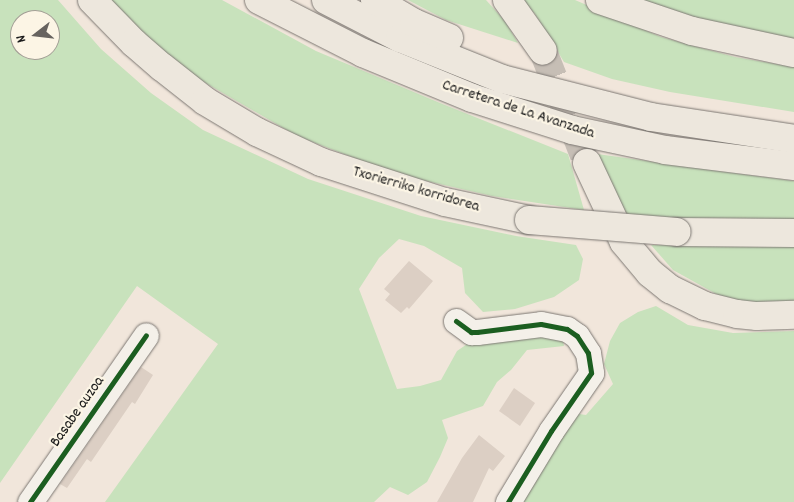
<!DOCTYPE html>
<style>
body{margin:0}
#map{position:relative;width:794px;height:502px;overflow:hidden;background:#f1e6db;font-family:Dekko,sans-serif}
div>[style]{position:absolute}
.green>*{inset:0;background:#c8e2bc}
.building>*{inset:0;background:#dccfc4}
.highway-tunnel>*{height:28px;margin-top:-14px;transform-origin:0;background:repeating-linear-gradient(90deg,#c6beb5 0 28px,transparent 0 42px)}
.roads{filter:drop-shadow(0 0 1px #7c7772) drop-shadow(0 0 1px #7c7772)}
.minor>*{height:25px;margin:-12.5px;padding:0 12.5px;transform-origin:12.5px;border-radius:12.5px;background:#f4f0e9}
.highway>*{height:28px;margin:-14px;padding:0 14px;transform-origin:14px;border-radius:14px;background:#ede7dd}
.bridges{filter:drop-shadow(0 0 1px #7c7772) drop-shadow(0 0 1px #7c7772)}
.highway-bridge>*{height:28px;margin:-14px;padding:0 14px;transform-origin:14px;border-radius:14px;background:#ede7dd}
.cycleway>*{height:5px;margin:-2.5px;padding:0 2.5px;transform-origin:2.5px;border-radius:2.5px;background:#1b5e20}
span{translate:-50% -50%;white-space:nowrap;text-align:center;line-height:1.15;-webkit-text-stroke:4.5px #fcf5e5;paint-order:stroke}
.street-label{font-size:16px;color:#1c1c1c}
.north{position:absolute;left:10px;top:10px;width:50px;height:50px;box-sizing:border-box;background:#fcf5e5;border:1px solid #a29e95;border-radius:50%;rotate:254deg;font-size:14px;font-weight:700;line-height:20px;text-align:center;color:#1c1c1c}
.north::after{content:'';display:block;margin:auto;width:18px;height:22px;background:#67635f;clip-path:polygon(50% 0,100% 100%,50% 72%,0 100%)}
</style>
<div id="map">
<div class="green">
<div style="clip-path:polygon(evenodd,0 0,58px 0,101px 49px,151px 93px,203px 130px,308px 179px,421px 216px,516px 236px,576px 245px,583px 259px,579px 280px,554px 297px,515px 309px,483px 312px,465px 293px,462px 268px,424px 246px,399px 239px,379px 258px,359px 289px,397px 389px,420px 386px,441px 380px,457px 351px,476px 338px,561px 331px,564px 346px,527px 350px,511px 370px,497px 382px,483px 406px,442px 420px,448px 438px,440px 457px,427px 482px,408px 495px,390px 487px,374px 502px,105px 502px,218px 344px,137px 286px,0 483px,0 0,20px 20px,50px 20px,50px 50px,20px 50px,20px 20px)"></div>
<div style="clip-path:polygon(109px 0,222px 0,316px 51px,440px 103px,568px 154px,584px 210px,492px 196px,396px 174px,297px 136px,197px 78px,127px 21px)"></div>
<div style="clip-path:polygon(408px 0,486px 0,505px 21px,518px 43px,446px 20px)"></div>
<div style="clip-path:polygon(522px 0,575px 0,661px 37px,735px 57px,794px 67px,794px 112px,670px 92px,612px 79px,564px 62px,535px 14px)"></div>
<div style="clip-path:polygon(600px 0,794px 0,794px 53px)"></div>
<div style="clip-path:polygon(597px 154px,794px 181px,794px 226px,618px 228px,624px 214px)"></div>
<div style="clip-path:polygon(651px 245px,794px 246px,794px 302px,763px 307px,718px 295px,673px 270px)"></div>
<div style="clip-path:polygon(656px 306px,688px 325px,733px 333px,794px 331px,794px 502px,516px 502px,572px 413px,586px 415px,613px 384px,604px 364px,610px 341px,620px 323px,638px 312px)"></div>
</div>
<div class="building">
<div style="clip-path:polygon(409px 261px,433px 281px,409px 309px,407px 307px,401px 313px,385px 300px,390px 294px,384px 289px)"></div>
<div style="clip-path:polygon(141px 367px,153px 375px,135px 404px,132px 402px,91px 462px,87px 459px,67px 488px,60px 484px)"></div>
<div style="clip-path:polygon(514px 388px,535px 403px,520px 426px,499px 411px)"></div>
<div style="clip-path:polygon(479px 435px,505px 456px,493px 471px,489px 468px,473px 502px,437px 502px,462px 458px)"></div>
</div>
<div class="highway-tunnel">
<div style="left:543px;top:51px;width:120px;rotate:68.6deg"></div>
</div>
<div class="roads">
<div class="minor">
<div style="left:456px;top:321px;width:19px;rotate:36deg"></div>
<div style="left:471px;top:332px;width:6px"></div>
<div style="left:477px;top:332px;width:64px;rotate:-7.1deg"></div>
<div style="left:541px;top:324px;width:26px;rotate:11deg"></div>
<div style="left:567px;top:329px;width:12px;rotate:35deg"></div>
<div style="left:577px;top:336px;width:20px;rotate:57deg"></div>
<div style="left:588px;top:353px;width:20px;rotate:81deg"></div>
<div style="left:591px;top:373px;width:70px;rotate:124.6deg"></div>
<div style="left:551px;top:431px;width:83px;rotate:121.2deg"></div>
<div style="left:30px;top:502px;width:203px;rotate:-55.2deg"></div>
</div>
<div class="highway">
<div style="left:92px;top:0;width:60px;rotate:45.7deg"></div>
<div style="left:134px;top:43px;width:37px;rotate:41deg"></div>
<div style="left:162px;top:67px;width:55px;rotate:38.3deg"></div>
<div style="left:205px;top:101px;width:61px;rotate:30.8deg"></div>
<div style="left:257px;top:132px;width:71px;rotate:25.1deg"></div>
<div style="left:321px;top:162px;width:130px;rotate:17.9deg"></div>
<div style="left:445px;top:202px;width:86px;rotate:12.1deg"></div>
<div style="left:259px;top:0;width:117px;rotate:27deg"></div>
<div style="left:363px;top:53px;width:118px;rotate:22.4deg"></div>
<div style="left:472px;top:98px;width:105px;rotate:17.7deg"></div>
<div style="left:572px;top:130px;width:95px;rotate:12.1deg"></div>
<div style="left:665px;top:150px;width:130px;rotate:7.1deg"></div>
<div style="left:326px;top:0;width:83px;rotate:27.2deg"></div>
<div style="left:400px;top:38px;width:110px;rotate:21.9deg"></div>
<div style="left:502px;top:79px;width:154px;rotate:14.3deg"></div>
<div style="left:651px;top:117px;width:145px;rotate:8.7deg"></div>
<div style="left:375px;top:0;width:45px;rotate:30.5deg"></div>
<div style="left:414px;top:23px;width:38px;rotate:23deg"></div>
<div style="left:507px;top:0;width:62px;rotate:54.8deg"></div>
<div style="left:600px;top:0;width:97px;rotate:18.6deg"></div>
<div style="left:692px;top:31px;width:104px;rotate:12.2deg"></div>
<div style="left:587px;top:163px;width:87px;rotate:64.9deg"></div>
<div style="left:624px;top:242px;width:40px;rotate:50deg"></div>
<div style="left:650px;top:273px;width:26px;rotate:39deg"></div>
<div style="left:670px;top:289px;width:39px;rotate:26deg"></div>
<div style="left:705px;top:306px;width:33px;rotate:14deg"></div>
<div style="left:737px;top:314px;width:20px;rotate:6deg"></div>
<div style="left:757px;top:316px;width:37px;rotate:-2deg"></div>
<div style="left:677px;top:232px;width:117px;rotate:0.5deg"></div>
</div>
</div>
<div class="bridges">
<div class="highway-bridge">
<div style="left:529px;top:220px;width:148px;rotate:4.6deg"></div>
</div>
</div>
<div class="cycleway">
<div style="left:456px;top:321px;width:19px;rotate:36deg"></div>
<div style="left:471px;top:332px;width:6px"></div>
<div style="left:477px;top:332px;width:64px;rotate:-7.1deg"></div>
<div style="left:541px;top:324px;width:26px;rotate:11deg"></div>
<div style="left:567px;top:329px;width:12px;rotate:35deg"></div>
<div style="left:577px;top:336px;width:20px;rotate:57deg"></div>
<div style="left:588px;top:353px;width:20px;rotate:81deg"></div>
<div style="left:591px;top:373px;width:70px;rotate:124.6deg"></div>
<div style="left:551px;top:431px;width:83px;rotate:121.2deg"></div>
<div style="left:30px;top:502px;width:203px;rotate:-55.2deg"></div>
</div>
<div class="street-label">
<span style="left:518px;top:110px;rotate:18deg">Carretera de La Avanzada</span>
<span style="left:416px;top:190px;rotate:16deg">Txorierriko korridorea</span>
<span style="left:78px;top:412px;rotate:-55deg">Basabe auzoa</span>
</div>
<div class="north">N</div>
</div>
